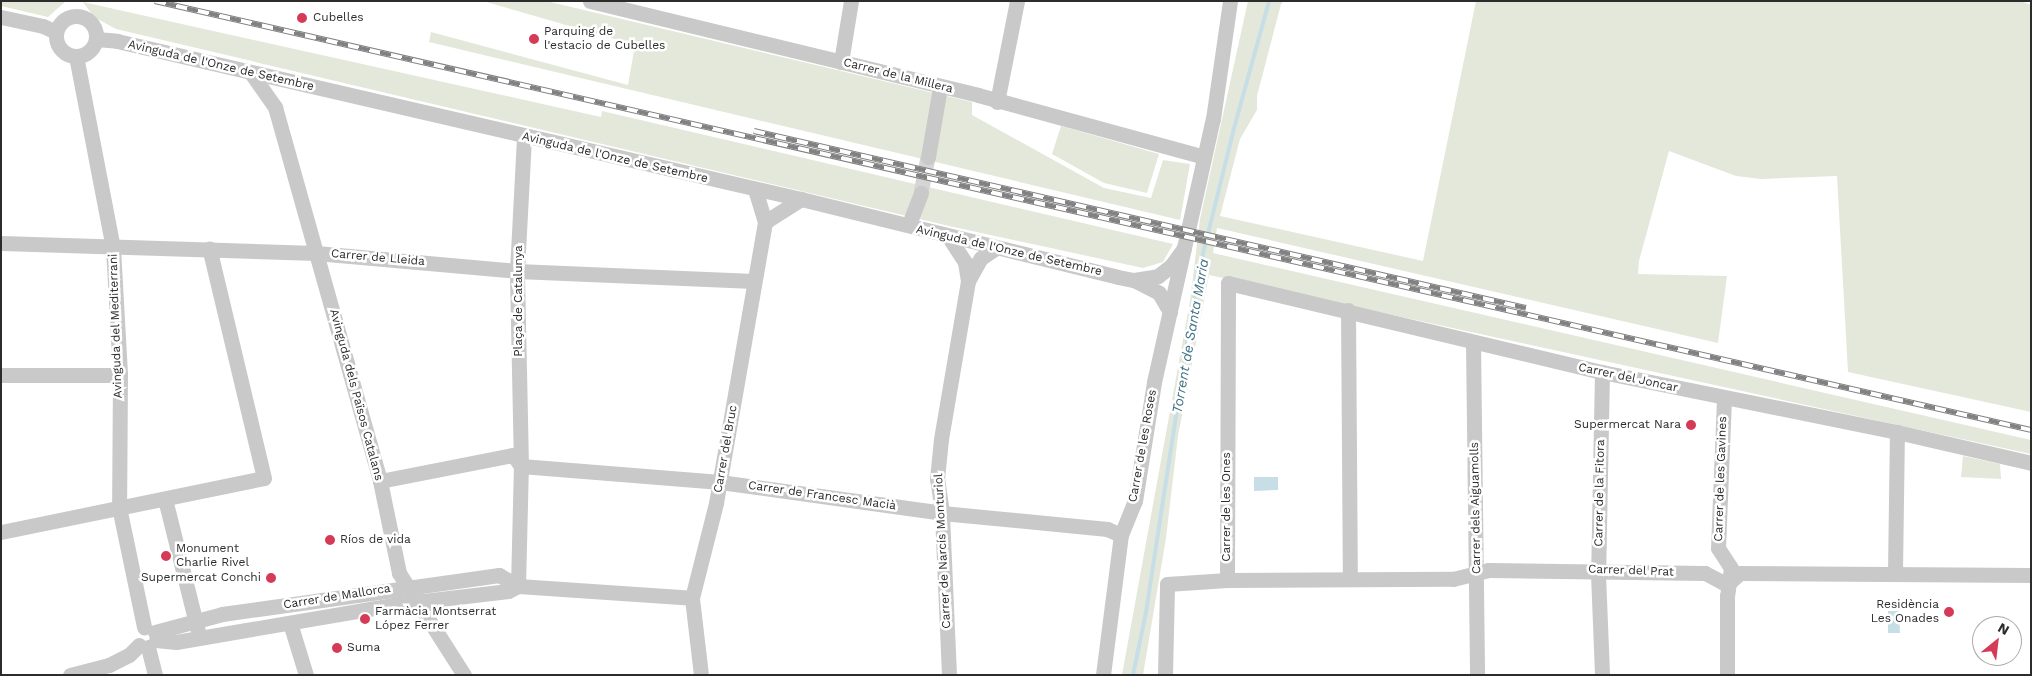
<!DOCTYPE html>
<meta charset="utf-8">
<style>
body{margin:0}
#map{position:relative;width:2032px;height:676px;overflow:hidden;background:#fff;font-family:"Work Sans",sans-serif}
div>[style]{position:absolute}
.green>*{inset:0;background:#e3e8da}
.water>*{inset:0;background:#c7dee7}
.stream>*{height:4px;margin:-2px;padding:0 2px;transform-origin:2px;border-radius:2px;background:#c7dee7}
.street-tunnel>*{height:15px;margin-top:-7.5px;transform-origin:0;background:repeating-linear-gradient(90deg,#d5d5d5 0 15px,transparent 0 23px)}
.street>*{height:15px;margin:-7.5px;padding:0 7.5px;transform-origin:7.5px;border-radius:7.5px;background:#c9c9c9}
.street>.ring{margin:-7.5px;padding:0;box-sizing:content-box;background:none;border:15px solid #c9c9c9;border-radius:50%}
.rail>*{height:5.5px;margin-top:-2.75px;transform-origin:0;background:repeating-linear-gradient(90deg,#fff 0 11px,#818181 0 22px);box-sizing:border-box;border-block:1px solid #818181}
.dots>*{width:14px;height:14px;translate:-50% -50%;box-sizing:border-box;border:2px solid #fff;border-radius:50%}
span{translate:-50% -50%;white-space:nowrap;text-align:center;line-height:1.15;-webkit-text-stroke:5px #fff;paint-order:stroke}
.poi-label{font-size:12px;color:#2c2c2c}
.left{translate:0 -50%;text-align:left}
.right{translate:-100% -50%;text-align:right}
.street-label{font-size:12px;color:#2c2c2c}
.water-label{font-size:14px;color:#427286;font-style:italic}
.frame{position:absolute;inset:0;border:2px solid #2c2c2c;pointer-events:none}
.north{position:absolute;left:1972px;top:616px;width:50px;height:50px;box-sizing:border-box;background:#fff;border:1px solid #ababab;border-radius:50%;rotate:29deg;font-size:14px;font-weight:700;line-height:20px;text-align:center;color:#2c2c2c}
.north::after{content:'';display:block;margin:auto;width:18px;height:22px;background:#d53b56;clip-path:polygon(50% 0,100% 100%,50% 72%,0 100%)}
</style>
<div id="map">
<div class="green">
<div style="clip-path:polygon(1px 1px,66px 1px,48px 17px,1px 6px)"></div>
<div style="clip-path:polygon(483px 1px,546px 1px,972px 102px,972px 115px,1104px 188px,1151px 198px,1163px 160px,1190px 164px,1180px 220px,429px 42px,431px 32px,628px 85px,635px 45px)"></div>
<div style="clip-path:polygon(1248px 1px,1284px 1px,1281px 4px,1257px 96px,1257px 110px,1240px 139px,1220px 216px,1423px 261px,1476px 1px,2021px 1px,2031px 5px,2031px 412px,1848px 372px,1837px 176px,1761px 179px,1736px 176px,1669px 151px,1639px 261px,1638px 274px,1727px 276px,1718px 343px,1217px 228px,1213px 253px,2031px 440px,2031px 454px,1209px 275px,1178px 436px,1166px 538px,1143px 675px,1122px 675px,1190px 301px,1200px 219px)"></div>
<div style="clip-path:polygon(83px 2px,601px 117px,602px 111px,1173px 244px,1163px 262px,1143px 268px,949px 226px,116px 29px,94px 17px)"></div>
<div style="clip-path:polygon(1061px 126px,1159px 154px,1147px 193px,1104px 183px,1052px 154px)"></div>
<div style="clip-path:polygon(1963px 456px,2000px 464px,2001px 479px,1961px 477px)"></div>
</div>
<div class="water">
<div style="clip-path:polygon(1254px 477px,1278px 477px,1278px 490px,1254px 491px)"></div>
<div style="clip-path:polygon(1888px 611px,1899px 611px,1900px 633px,1888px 633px)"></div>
</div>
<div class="stream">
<div style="left:1133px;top:675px;width:64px;rotate:-78.3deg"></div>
<div style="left:1146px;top:612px;width:338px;rotate:-81.3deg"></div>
<div style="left:1197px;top:278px;width:150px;rotate:-76.1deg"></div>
<div style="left:1233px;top:132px;width:136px;rotate:-74.6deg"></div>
</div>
<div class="street-tunnel">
<div style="left:921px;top:193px;width:37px;rotate:-79deg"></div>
</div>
<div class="street">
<div style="left:590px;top:1px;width:399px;rotate:13.6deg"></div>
<div style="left:978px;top:95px;width:234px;rotate:15.3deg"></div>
<div class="ring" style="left:56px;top:16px;width:25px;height:25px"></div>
<div style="left:1px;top:17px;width:43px;rotate:12.1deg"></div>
<div style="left:43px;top:26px;width:14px;rotate:25deg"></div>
<div style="left:96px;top:39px;width:21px;rotate:5deg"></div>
<div style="left:117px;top:41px;width:702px;rotate:13.01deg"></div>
<div style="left:801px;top:199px;width:326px;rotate:13.8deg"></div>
<div style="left:1118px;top:277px;width:16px;rotate:11deg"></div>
<div style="left:1134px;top:280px;width:24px;rotate:-9deg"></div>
<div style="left:1158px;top:276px;width:16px;rotate:-38deg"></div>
<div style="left:1171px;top:266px;width:22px;rotate:-54deg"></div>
<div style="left:76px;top:56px;width:196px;rotate:79.1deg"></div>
<div style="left:113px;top:248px;width:127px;rotate:86.8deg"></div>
<div style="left:120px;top:375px;width:132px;rotate:90.4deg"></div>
<div style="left:119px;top:507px;width:123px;rotate:78.2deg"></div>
<div style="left:841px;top:62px;width:62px;rotate:-80.7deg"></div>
<div style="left:251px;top:73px;width:42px;rotate:54.8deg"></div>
<div style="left:275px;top:107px;width:388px;rotate:74.3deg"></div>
<div style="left:380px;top:481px;width:94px;rotate:78.3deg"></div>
<div style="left:399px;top:573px;width:121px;rotate:57.5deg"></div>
<div style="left:997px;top:102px;width:103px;rotate:-78.8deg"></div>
<div style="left:928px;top:157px;width:65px;rotate:-80.2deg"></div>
<div style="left:911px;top:219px;width:28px;rotate:-69deg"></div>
<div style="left:765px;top:222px;width:43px;rotate:-32.6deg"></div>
<div style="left:948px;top:236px;width:31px;rotate:57deg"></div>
<div style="left:965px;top:262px;width:19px;rotate:81deg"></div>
<div style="left:1px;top:243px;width:315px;rotate:1.8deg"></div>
<div style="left:316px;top:253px;width:202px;rotate:5.1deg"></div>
<div style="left:517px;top:271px;width:237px;rotate:2.4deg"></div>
<div style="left:1134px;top:280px;width:28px;rotate:27deg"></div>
<div style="left:1159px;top:293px;width:22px;rotate:60deg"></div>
<div style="left:1348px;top:310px;width:268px;rotate:89.6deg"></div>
<div style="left:1473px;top:342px;width:333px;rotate:89.3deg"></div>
<div style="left:1602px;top:372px;width:202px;rotate:91.1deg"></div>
<div style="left:1598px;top:574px;width:101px;rotate:87.7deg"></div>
<div style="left:1px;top:375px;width:119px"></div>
<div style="left:1724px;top:399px;width:149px;rotate:92.3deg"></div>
<div style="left:1718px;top:548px;width:24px;rotate:57deg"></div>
<div style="left:1731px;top:568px;width:28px;rotate:98deg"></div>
<div style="left:1727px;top:596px;width:79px;rotate:90deg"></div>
<div style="left:380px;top:481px;width:136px;rotate:-11.1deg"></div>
<div style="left:513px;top:455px;width:14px;rotate:54deg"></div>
<div style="left:521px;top:466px;width:200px;rotate:4.6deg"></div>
<div style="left:720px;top:482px;width:224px;rotate:7.9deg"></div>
<div style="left:942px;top:513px;width:166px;rotate:5.5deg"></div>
<div style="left:1107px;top:529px;width:15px;rotate:23deg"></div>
<div style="left:165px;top:499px;width:136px;rotate:76deg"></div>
<div style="left:1px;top:532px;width:268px;rotate:-11.6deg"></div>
<div style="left:264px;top:478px;width:236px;rotate:-103.4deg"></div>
<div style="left:1895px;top:572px;width:140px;rotate:-89.2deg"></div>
<div style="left:1227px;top:580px;width:297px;rotate:-89.8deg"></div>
<div style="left:1228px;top:283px;width:384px;rotate:13.4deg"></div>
<div style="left:1602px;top:372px;width:301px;rotate:11.5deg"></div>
<div style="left:1897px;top:432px;width:138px;rotate:13deg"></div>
<div style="left:518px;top:586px;width:120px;rotate:-88.6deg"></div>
<div style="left:521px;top:466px;width:195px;rotate:-91.2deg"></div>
<div style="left:517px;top:271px;width:134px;rotate:-87deg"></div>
<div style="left:290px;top:623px;width:54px;rotate:72.9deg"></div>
<div style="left:155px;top:632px;width:69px;rotate:-15deg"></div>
<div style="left:222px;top:614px;width:280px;rotate:-8deg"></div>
<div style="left:499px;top:575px;width:22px;rotate:30deg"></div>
<div style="left:518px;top:586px;width:174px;rotate:3.9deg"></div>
<div style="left:156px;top:640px;width:20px;rotate:6deg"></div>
<div style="left:176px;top:642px;width:225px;rotate:-9.7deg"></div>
<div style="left:398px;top:604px;width:111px;rotate:-6.7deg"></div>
<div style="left:508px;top:591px;width:11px;rotate:-27deg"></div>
<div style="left:148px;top:647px;width:29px;rotate:76deg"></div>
<div style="left:70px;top:675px;width:40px;rotate:-14.4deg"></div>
<div style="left:109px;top:665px;width:22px;rotate:-27deg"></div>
<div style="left:129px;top:655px;width:14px;rotate:-45deg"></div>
<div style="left:701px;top:675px;width:78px;rotate:-96.7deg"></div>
<div style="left:692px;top:598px;width:98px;rotate:-75.8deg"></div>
<div style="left:716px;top:503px;width:285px;rotate:-80.1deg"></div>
<div style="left:765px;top:222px;width:34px;rotate:-107deg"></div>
<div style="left:949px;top:675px;width:162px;rotate:-92.5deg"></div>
<div style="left:942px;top:513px;width:34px;rotate:-98deg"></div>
<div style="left:937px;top:479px;width:40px;rotate:-84.3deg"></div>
<div style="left:941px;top:439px;width:160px;rotate:-80.3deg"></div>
<div style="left:968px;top:281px;width:26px;rotate:-61deg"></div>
<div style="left:981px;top:258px;width:18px;rotate:-34deg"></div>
<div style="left:1103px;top:675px;width:141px;rotate:-82.7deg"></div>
<div style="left:1121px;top:535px;width:37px;rotate:-68deg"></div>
<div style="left:1135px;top:501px;width:121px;rotate:-80.9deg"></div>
<div style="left:1154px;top:382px;width:270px;rotate:-77.4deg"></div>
<div style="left:1213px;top:119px;width:119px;rotate:-81.8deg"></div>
<div style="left:1165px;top:675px;width:91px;rotate:-88.7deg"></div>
<div style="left:1167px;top:584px;width:60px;rotate:-3.8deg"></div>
<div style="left:1227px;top:580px;width:226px;rotate:-0.3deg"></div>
<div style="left:1453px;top:579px;width:36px;rotate:-14deg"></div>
<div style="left:1488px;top:570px;width:217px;rotate:0.8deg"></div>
<div style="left:1705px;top:573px;width:19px;rotate:28deg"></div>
<div style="left:1722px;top:582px;width:8px"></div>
<div style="left:1730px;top:582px;width:13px;rotate:-42deg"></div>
<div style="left:1740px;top:573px;width:291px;rotate:0.4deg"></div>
</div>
<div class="rail">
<div style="left:155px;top:1px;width:1924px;rotate:12.88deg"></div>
<div style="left:754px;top:131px;width:792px;rotate:12.91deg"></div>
</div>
<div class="dots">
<div style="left:302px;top:18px;background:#d53b56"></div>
<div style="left:534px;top:39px;background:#d53b56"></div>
<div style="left:1691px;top:425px;background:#d53b56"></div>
<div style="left:330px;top:540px;background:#d53b56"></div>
<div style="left:166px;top:556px;background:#d53b56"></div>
<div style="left:271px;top:578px;background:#d53b56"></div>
<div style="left:1949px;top:612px;background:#d53b56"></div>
<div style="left:365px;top:619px;background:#d53b56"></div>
<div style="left:337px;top:648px;background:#d53b56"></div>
</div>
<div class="poi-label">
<span class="left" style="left:313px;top:18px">Cubelles</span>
<span class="left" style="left:544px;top:39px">Parquing de<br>l'estacio de Cubelles</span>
<span class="right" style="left:1681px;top:425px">Supermercat Nara</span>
<span class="left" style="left:340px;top:540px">Ríos de vida</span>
<span class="left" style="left:176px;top:556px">Monument<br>Charlie Rivel</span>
<span class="right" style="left:261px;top:578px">Supermercat Conchi</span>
<span class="right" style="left:1939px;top:612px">Residència<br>Les Onades</span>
<span class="left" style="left:375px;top:619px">Farmàcia Montserrat<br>López Ferrer</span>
<span class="left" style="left:347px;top:648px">Suma</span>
</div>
<div class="street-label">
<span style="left:221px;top:66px;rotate:13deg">Avinguda de l'Onze de Setembre</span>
<span style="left:898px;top:76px;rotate:14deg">Carrer de la Millera</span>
<span style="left:615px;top:158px;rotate:13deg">Avinguda de l'Onze de Setembre</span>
<span style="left:1009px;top:251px;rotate:13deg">Avinguda de l'Onze de Setembre</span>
<span style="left:378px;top:258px;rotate:5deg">Carrer de Lleida</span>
<span style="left:519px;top:301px;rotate:-90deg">Plaça de Catalunya</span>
<span style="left:116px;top:326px;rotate:-92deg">Avinguda del Mediterrani</span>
<span style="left:1628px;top:378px;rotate:12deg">Carrer del Joncar</span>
<span style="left:356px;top:395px;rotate:75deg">Avinguda dels Països Catalans</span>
<span style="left:1143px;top:446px;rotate:-80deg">Carrer de les Roses</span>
<span style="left:726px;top:449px;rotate:-80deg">Carrer del Bruc</span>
<span style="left:1721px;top:479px;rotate:-88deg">Carrer de les Gavines</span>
<span style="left:1600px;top:493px;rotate:-89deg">Carrer de la Fitora</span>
<span style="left:822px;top:496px;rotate:8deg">Carrer de Francesc Macià</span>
<span style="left:1227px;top:507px;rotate:-90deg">Carrer de les Ones</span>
<span style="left:1476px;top:508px;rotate:-91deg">Carrer dels Aiguamolls</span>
<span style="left:943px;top:551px;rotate:-93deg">Carrer de Narcís Monturiol</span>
<span style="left:1631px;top:571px;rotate:2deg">Carrer del Prat</span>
<span style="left:337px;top:597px;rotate:-9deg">Carrer de Mallorca</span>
</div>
<div class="water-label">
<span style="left:1190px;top:336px;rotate:-80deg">Torrent de Santa Maria</span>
</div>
<div class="frame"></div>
<div class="north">N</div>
</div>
